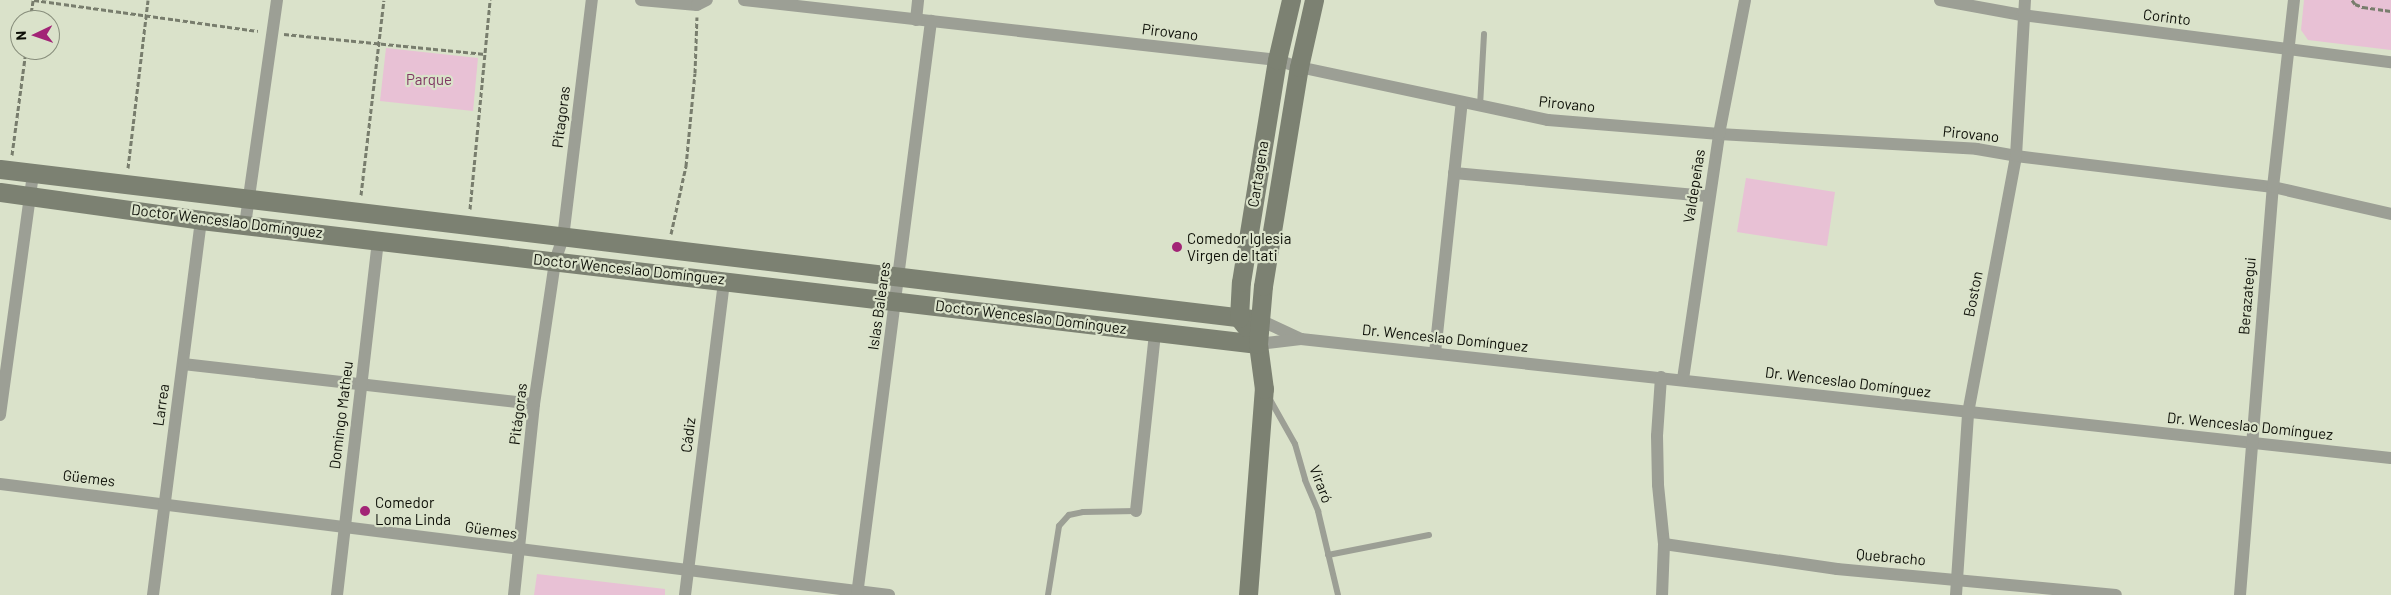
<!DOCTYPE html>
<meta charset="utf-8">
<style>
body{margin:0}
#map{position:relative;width:2391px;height:595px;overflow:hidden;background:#dae2ca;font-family:Barlow,sans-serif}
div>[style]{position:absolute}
.green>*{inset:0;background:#e8c1d5}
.path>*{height:3px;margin-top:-1.5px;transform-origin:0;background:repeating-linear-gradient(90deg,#787d6d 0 5px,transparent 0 7.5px)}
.lane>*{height:6px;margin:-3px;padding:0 3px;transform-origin:3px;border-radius:3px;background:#9c9f95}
.street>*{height:12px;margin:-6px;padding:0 6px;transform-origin:6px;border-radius:6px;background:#9c9f95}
.secondary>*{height:19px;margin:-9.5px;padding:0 9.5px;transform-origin:9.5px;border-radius:9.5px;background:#7c8172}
.dots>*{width:14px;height:14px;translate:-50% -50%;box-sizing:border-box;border:2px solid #dae2ca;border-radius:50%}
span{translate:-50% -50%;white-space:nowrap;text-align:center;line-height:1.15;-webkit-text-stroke:4.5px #dae2ca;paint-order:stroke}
.street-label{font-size:15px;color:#0d0f07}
.park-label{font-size:15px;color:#803863}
.poi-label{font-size:15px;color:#0d0f07}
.left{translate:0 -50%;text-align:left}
.north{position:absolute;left:10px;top:10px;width:50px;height:50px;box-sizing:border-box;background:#dae2ca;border:1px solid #888e7c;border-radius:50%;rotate:267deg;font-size:14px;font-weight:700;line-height:20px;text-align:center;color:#0d0f07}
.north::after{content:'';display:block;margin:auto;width:18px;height:22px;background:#a22476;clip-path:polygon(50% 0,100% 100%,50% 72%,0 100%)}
</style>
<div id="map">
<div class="green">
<div style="clip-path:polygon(2304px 0,2391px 0,2391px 50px,2308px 40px,2301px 30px)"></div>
<div style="clip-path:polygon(386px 48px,478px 58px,473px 111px,380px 101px)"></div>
<div style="clip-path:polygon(1746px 178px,1835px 192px,1827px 246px,1737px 232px)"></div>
<div style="clip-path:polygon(537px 574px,665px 589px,665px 595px,534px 595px)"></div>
</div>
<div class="path">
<div style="left:34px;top:0;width:226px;rotate:7.9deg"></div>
<div style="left:2352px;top:0;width:5px;rotate:53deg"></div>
<div style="left:2355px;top:4px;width:9px;rotate:21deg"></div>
<div style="left:2363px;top:7px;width:28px;rotate:8deg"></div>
<div style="left:30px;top:20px;width:20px;rotate:-81deg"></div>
<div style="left:284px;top:34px;width:202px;rotate:5.7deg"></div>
<div style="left:12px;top:155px;width:106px;rotate:-82.4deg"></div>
<div style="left:128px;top:168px;width:169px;rotate:-83.2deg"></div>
<div style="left:361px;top:195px;width:196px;rotate:-83.3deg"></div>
<div style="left:470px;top:209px;width:210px;rotate:-84.5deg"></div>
<div style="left:671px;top:234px;width:70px;rotate:-77.6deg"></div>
<div style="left:686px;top:166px;width:93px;rotate:-84.5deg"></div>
<div style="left:695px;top:73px;width:56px;rotate:-88deg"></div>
</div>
<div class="lane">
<div style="left:1480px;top:106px;width:72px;rotate:-86.8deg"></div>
<div style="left:1268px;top:396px;width:55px;rotate:60.6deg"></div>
<div style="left:1295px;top:444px;width:37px;rotate:74deg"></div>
<div style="left:1305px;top:480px;width:34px;rotate:67deg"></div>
<div style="left:1318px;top:511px;width:86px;rotate:76.6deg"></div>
<div style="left:1328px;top:555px;width:103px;rotate:-11.2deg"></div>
<div style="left:1048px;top:595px;width:70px;rotate:-80.9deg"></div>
<div style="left:1059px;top:526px;width:15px;rotate:-48deg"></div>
<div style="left:1069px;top:515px;width:14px;rotate:-12deg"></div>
<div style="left:1083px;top:512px;width:53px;rotate:-1.1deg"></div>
</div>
<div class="street">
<div style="left:641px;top:0;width:56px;rotate:5.1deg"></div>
<div style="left:697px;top:5px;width:11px;rotate:-27deg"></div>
<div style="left:744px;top:0;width:536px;rotate:6.42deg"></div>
<div style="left:1277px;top:60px;width:23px;rotate:18deg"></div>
<div style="left:1299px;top:67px;width:255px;rotate:12deg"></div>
<div style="left:1548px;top:120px;width:172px;rotate:4.7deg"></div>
<div style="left:1719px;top:134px;width:258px;rotate:3.3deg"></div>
<div style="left:1977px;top:149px;width:40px;rotate:10deg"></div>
<div style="left:2016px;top:156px;width:259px;rotate:6.9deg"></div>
<div style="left:2273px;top:187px;width:121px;rotate:12.9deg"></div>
<div style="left:1940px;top:0;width:83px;rotate:10.4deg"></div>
<div style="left:2022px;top:15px;width:372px;rotate:7.3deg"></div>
<div style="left:916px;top:20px;width:20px;rotate:-84deg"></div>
<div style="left:1454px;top:173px;width:256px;rotate:5.2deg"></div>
<div style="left:245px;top:225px;width:227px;rotate:-81.9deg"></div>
<div style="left:1260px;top:320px;width:45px;rotate:24.9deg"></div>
<div style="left:1258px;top:344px;width:43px;rotate:-6.6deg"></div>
<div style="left:1301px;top:339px;width:1096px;rotate:6.23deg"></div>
<div style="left:1435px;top:353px;width:252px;rotate:-83.9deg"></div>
<div style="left:183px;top:364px;width:353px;rotate:6.5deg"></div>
<div style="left:1661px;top:377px;width:59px;rotate:93.9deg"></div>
<div style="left:1657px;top:436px;width:49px;rotate:88.8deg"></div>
<div style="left:1658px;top:485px;width:59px;rotate:84.2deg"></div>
<div style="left:1664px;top:544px;width:51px;rotate:92.2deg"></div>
<div style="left:1683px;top:379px;width:248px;rotate:-81.6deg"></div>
<div style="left:1719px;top:134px;width:136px;rotate:-79deg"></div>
<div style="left:0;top:415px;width:244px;rotate:-82.2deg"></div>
<div style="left:0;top:484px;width:896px;rotate:7.12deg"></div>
<div style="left:1136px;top:511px;width:180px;rotate:-83.9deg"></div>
<div style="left:1664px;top:544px;width:175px;rotate:8.2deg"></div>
<div style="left:1837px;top:569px;width:280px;rotate:5.3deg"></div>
<div style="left:153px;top:595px;width:378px;rotate:-82.7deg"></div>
<div style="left:337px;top:595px;width:358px;rotate:-83.4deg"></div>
<div style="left:514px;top:595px;width:192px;rotate:-84deg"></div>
<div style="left:534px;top:404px;width:145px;rotate:-81.6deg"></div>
<div style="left:555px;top:261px;width:24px;rotate:-71deg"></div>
<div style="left:563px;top:238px;width:240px;rotate:-83.1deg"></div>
<div style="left:685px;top:595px;width:317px;rotate:-82.9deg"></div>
<div style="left:857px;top:595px;width:579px;rotate:-82.65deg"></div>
<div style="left:1956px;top:595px;width:182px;rotate:-86.2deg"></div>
<div style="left:1968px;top:413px;width:261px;rotate:-79.4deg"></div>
<div style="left:2016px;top:156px;width:156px;rotate:-86.7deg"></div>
<div style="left:2240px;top:595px;width:409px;rotate:-85.4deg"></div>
<div style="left:2273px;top:187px;width:188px;rotate:-83.6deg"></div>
</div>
<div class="secondary">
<div style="left:0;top:169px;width:1269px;rotate:6.83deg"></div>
<div style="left:0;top:192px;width:203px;rotate:7.9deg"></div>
<div style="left:201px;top:220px;width:1064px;rotate:6.69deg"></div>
<div style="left:1246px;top:327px;width:11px;rotate:-128deg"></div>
<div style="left:1239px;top:318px;width:36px;rotate:-87deg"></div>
<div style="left:1241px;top:282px;width:225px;rotate:-80.8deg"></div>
<div style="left:1277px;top:60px;width:62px;rotate:-76.9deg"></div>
<div style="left:1248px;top:595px;width:207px;rotate:-85.6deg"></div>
<div style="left:1264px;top:389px;width:45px;rotate:-97.6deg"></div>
<div style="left:1258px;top:344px;width:58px;rotate:-85.1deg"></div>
<div style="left:1263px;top:286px;width:222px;rotate:-80.7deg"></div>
<div style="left:1299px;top:67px;width:69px;rotate:-77.4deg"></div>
</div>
<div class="dots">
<div style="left:1177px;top:247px;background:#a22476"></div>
<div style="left:365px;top:511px;background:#a22476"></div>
</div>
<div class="street-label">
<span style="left:2167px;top:17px;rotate:7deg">Corinto</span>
<span style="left:1170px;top:32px;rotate:7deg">Pirovano</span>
<span style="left:1567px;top:104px;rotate:6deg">Pirovano</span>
<span style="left:561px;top:117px;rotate:-83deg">Pitagoras</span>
<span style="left:1971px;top:134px;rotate:6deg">Pirovano</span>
<span style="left:1258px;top:174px;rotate:-81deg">Cartagena</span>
<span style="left:1694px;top:186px;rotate:-81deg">Valdepeñas</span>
<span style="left:227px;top:221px;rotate:7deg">Doctor Wenceslao Domínguez</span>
<span style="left:629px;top:269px;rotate:6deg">Doctor Wenceslao Domínguez</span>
<span style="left:1973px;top:294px;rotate:-79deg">Boston</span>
<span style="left:2247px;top:296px;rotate:-85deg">Berazategui</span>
<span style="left:879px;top:306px;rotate:-82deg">Islas Baleares</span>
<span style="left:1031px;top:317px;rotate:7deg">Doctor Wenceslao Domínguez</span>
<span style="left:1445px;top:338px;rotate:6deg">Dr. Wenceslao Domínguez</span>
<span style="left:1848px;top:382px;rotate:7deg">Dr. Wenceslao Domínguez</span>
<span style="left:161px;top:405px;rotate:-82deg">Larrea</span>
<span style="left:518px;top:414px;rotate:-83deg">Pitágoras</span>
<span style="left:341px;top:415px;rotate:-83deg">Domingo Matheu</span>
<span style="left:2250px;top:426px;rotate:6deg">Dr. Wenceslao Domínguez</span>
<span style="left:688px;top:435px;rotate:-83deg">Cádiz</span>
<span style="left:89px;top:478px;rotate:7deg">Güemes</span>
<span style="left:1321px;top:484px;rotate:69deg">Viraró</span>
<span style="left:491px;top:530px;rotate:8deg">Güemes</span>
<span style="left:1891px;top:557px;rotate:5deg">Quebracho</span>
</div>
<div class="park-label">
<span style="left:429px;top:80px">Parque</span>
</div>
<div class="poi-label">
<span class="left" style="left:1187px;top:247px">Comedor Iglesia<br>Virgen de Itati</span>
<span class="left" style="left:375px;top:511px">Comedor<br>Loma Linda</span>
</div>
<div class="north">N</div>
</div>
